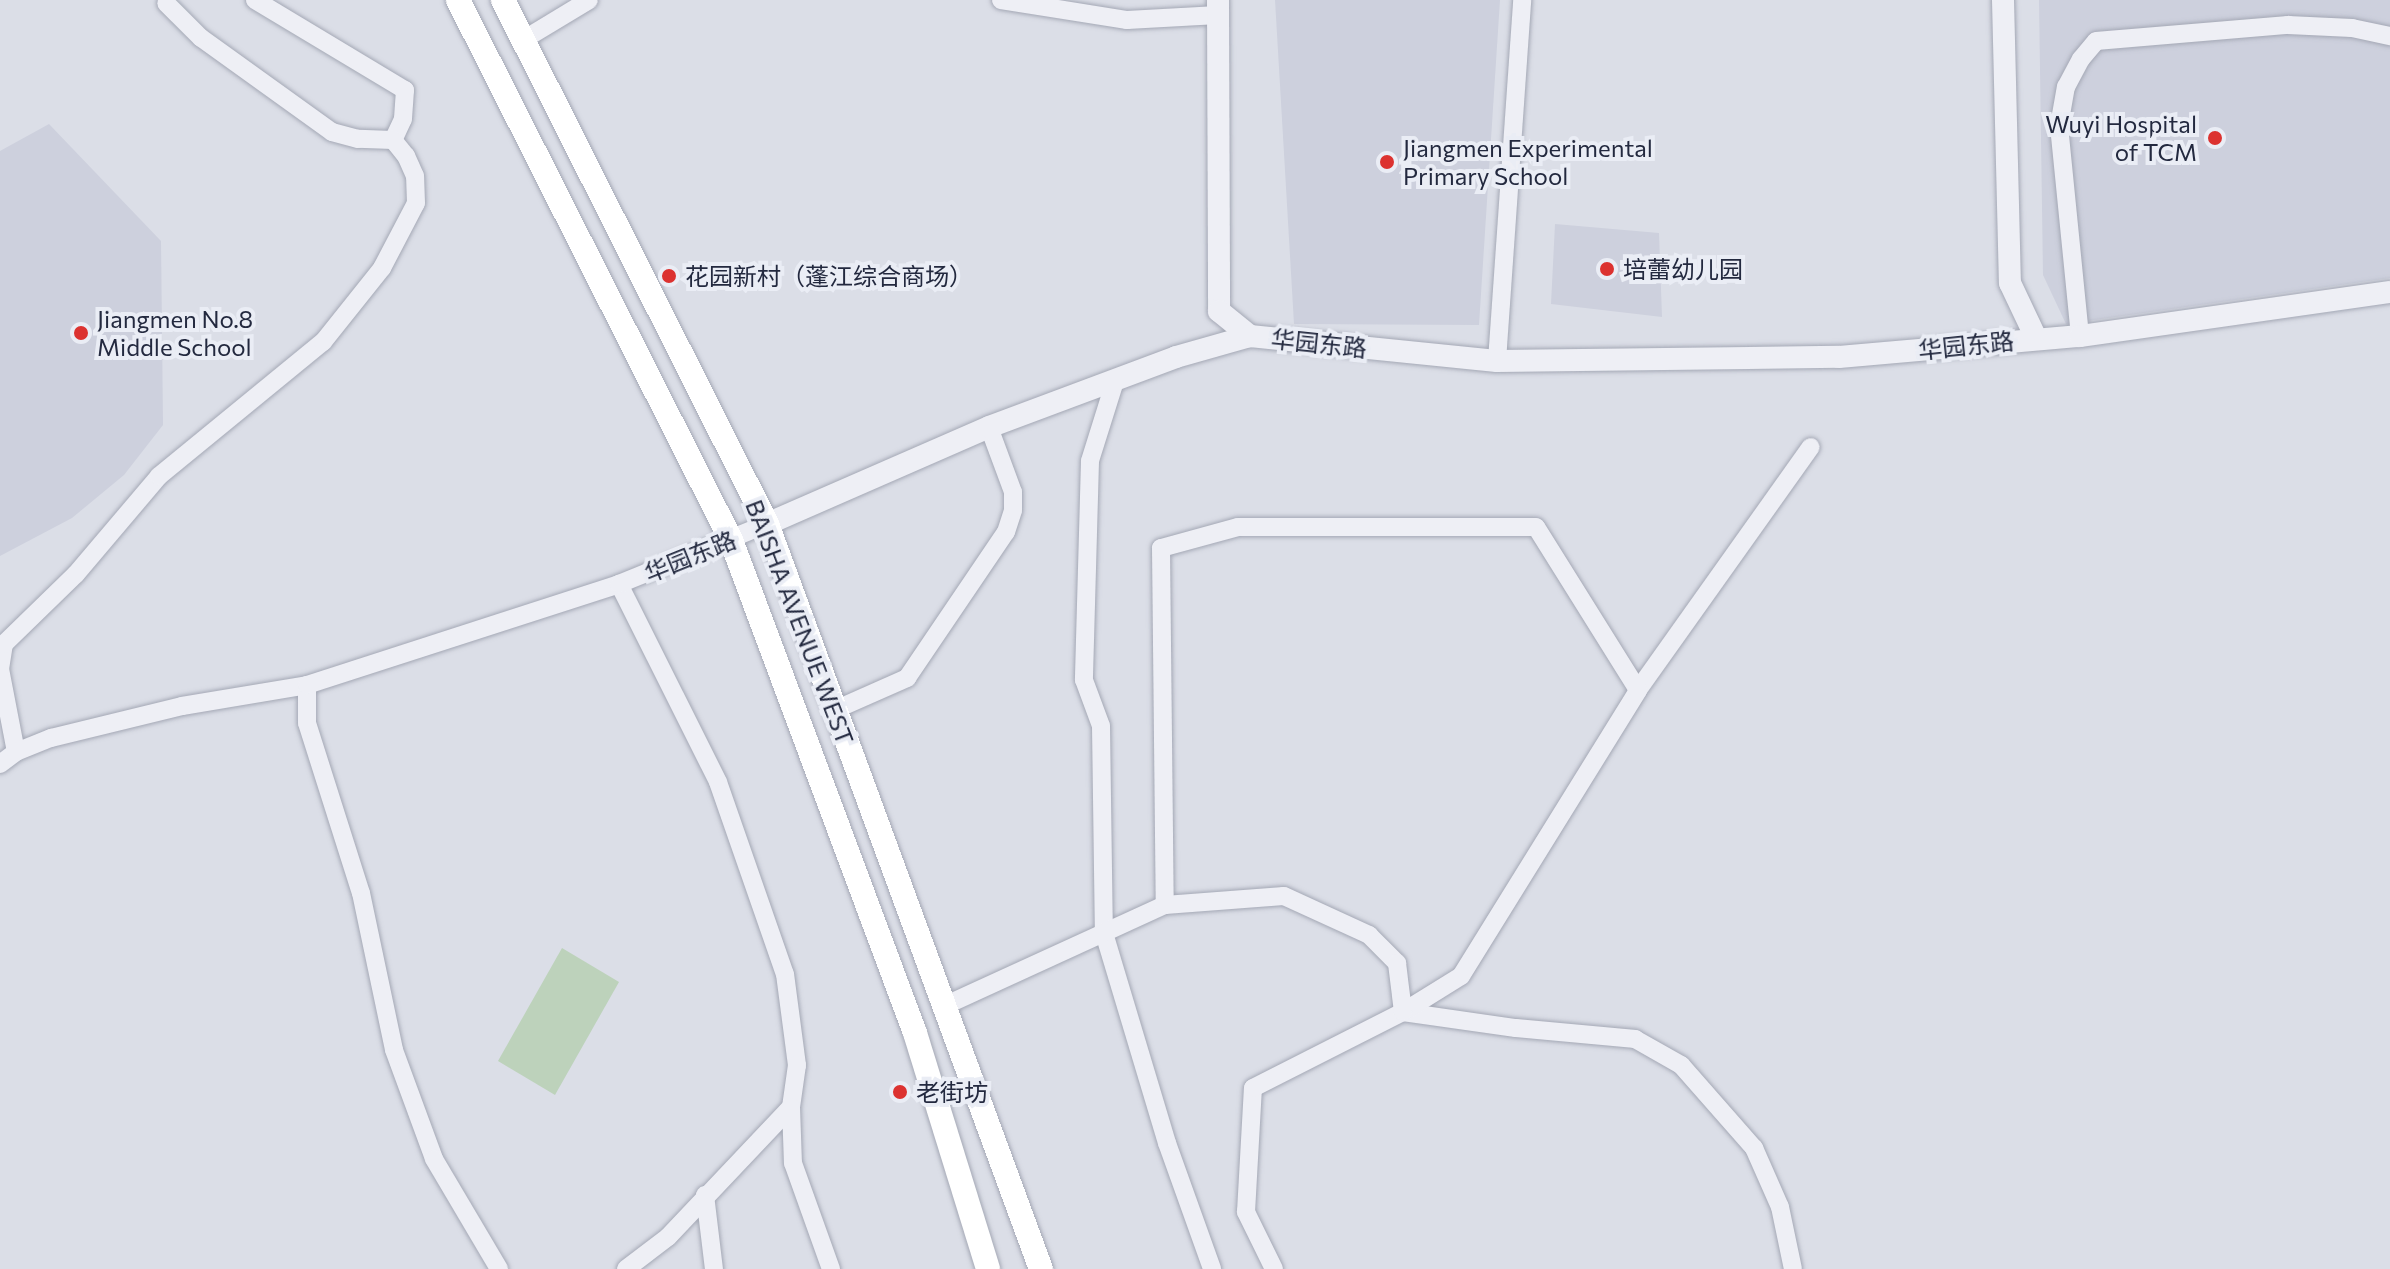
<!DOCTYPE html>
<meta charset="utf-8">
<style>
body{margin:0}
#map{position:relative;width:2390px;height:1269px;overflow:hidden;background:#dbdee7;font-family:Commissioner,"Noto Sans SC",sans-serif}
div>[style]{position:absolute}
.built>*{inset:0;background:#cdd0dd}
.green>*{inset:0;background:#bdd2bb}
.roads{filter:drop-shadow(0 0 2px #a4a8b5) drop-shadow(0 0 2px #a4a8b5)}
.minor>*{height:18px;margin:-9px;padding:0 9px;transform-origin:9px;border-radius:9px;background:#eeeff5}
.tertiary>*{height:22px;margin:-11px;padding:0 11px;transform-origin:11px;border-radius:11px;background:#eeeff5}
.secondary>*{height:24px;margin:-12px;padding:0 12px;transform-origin:12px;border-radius:12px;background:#fff}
.dots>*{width:22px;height:22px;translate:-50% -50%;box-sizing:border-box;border:4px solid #eaedf5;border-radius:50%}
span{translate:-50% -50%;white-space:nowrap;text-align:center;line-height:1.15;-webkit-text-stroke:8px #eaedf5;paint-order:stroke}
.poi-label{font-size:24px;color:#23293f}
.right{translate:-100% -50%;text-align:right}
.left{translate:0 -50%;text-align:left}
.street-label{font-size:24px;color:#23293f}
</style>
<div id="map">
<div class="built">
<div style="clip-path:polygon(1275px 0,1500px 0,1479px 325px,1294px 324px)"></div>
<div style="clip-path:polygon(2039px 0,2390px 0,2390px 278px,2066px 324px,2043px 275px)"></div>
<div style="clip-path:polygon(49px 124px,161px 241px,163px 425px,124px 475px,72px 518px,0 556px,0 151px)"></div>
<div style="clip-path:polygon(1555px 224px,1659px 233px,1662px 317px,1551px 304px)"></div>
</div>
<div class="green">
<div style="clip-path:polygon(562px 948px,619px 982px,555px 1095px,498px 1061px)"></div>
</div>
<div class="roads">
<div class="minor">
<div style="left:255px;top:0;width:175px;rotate:31deg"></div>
<div style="left:405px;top:90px;width:29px;rotate:94deg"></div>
<div style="left:403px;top:119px;width:23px;rotate:115deg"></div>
<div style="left:1001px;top:0;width:128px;rotate:9deg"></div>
<div style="left:1127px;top:20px;width:91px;rotate:-3.1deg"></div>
<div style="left:523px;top:40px;width:77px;rotate:-31.2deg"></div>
<div style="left:2080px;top:336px;width:211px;rotate:-95.7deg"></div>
<div style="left:2059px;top:126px;width:40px;rotate:-80deg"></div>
<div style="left:2066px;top:87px;width:32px;rotate:-62deg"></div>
<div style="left:2081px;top:59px;width:23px;rotate:-50deg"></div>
<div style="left:2096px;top:41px;width:193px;rotate:-4.8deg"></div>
<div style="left:2288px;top:25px;width:64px;rotate:2.7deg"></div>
<div style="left:2352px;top:28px;width:39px;rotate:12deg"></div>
<div style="left:1497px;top:361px;width:362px;rotate:-86deg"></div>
<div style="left:1115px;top:381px;width:84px;rotate:107.4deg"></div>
<div style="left:1090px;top:461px;width:219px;rotate:91.6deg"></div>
<div style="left:1084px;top:680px;width:49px;rotate:69.7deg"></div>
<div style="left:1101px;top:726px;width:207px;rotate:89.2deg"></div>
<div style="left:1104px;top:933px;width:219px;rotate:73.3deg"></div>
<div style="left:1167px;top:1143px;width:134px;rotate:70.3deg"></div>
<div style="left:619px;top:584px;width:221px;rotate:63.4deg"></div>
<div style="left:718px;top:782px;width:203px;rotate:70.8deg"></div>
<div style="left:785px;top:974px;width:92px;rotate:82.5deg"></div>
<div style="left:797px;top:1065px;width:42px;rotate:98.1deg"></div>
<div style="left:791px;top:1107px;width:56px;rotate:88deg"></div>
<div style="left:793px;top:1163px;width:113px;rotate:70.3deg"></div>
<div style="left:307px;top:685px;width:38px;rotate:90deg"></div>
<div style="left:307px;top:723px;width:178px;rotate:72.4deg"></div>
<div style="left:361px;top:893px;width:160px;rotate:78.1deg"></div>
<div style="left:394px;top:1050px;width:116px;rotate:69.8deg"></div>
<div style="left:434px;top:1159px;width:128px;rotate:59.4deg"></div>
<div style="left:1638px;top:690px;width:298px;rotate:-54.6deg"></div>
<div style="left:837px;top:709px;width:77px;rotate:-23.9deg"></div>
<div style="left:907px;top:678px;width:176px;rotate:-55.9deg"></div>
<div style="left:1006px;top:532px;width:23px;rotate:-72deg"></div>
<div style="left:1013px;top:510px;width:18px;rotate:-90deg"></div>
<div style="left:1013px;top:492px;width:69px;rotate:-110.3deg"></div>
<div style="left:16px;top:752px;width:85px;rotate:-100.9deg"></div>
<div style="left:0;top:669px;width:25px;rotate:-81deg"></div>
<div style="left:4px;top:644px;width:100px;rotate:-44.2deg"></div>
<div style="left:76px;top:574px;width:128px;rotate:-49.7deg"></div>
<div style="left:159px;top:476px;width:212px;rotate:-39.3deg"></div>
<div style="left:323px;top:342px;width:95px;rotate:-51.4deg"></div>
<div style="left:382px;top:268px;width:73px;rotate:-62.4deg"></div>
<div style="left:416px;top:203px;width:27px;rotate:-92deg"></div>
<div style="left:415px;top:176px;width:22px;rotate:-114deg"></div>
<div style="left:406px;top:156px;width:21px;rotate:-129deg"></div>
<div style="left:393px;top:140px;width:35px;rotate:-178deg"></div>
<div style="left:358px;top:139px;width:27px;rotate:-165deg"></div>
<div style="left:332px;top:132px;width:161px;rotate:-144.3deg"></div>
<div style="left:201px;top:38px;width:49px;rotate:-135deg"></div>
<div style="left:0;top:764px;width:20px;rotate:-37deg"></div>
<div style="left:16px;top:752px;width:38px;rotate:-22deg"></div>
<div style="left:51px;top:738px;width:135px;rotate:-13.7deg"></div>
<div style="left:182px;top:706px;width:127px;rotate:-9.5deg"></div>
<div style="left:307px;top:685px;width:328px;rotate:-17.9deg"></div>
<div style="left:619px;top:584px;width:160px;rotate:-22.1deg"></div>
<div style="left:944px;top:1006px;width:243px;rotate:-24.6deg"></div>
<div style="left:1403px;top:1012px;width:114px;rotate:8.1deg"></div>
<div style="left:1516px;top:1028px;width:120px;rotate:5.3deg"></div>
<div style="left:1635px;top:1039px;width:53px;rotate:29.5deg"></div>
<div style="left:1681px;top:1065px;width:111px;rotate:48.7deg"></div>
<div style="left:1754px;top:1148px;width:64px;rotate:66.2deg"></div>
<div style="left:1780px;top:1207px;width:63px;rotate:78.2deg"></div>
<div style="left:705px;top:1195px;width:75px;rotate:83.1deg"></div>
<div style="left:626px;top:1269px;width:53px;rotate:-37.3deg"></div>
<div style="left:668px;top:1237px;width:179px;rotate:-46.6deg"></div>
<div style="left:1274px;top:1269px;width:64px;rotate:-116.2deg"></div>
<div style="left:1246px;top:1212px;width:124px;rotate:-86.8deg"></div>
<div style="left:1253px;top:1088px;width:168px;rotate:-26.9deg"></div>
<div style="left:1403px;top:1012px;width:68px;rotate:-31.8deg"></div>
<div style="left:1461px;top:976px;width:336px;rotate:-58.2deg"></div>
<div style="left:1638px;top:690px;width:192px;rotate:-122deg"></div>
<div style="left:1536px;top:527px;width:298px;rotate:180deg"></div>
<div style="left:1238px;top:527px;width:80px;rotate:164.7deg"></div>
<div style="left:1161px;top:548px;width:357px;rotate:89.4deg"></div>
<div style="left:1165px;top:905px;width:119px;rotate:-4.3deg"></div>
<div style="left:1284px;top:896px;width:94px;rotate:24.6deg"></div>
<div style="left:1369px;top:935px;width:40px;rotate:45deg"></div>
<div style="left:1397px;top:963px;width:49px;rotate:83deg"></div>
</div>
<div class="tertiary">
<div style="left:1218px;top:0;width:311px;rotate:89.8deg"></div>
<div style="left:1219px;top:311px;width:40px;rotate:39deg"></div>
<div style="left:2003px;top:0;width:283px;rotate:88.6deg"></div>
<div style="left:2010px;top:283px;width:61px;rotate:64.7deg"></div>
<div style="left:767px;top:524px;width:242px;rotate:-23.6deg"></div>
<div style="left:989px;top:427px;width:200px;rotate:-20.5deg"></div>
<div style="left:1176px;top:357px;width:77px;rotate:-15.8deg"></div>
<div style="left:1250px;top:336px;width:248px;rotate:5.8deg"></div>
<div style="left:1497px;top:361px;width:342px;rotate:-0.7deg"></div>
<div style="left:1839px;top:357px;width:242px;rotate:-5deg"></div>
<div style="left:2080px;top:336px;width:313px;rotate:-8.1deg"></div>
</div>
<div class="secondary">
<div style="left:458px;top:0;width:605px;rotate:63.18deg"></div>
<div style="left:731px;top:540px;width:526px;rotate:69.53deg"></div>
<div style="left:915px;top:1033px;width:247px;rotate:72.8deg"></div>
<div style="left:503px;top:0;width:587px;rotate:63.26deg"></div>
<div style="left:767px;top:524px;width:794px;rotate:69.81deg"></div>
</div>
</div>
<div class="dots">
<div style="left:2215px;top:138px;background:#dc3230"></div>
<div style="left:1387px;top:162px;background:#dc3230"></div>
<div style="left:1607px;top:269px;background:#dc3230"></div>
<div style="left:669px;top:276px;background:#dc3230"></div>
<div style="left:81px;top:333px;background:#dc3230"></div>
<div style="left:900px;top:1092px;background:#dc3230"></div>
</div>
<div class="poi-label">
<span class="right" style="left:2197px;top:138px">Wuyi Hospital<br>of TCM</span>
<span class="left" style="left:1403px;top:162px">Jiangmen Experimental<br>Primary School</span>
<span class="left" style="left:1623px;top:269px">培蕾幼儿园</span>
<span class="left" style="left:685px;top:276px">花园新村（蓬江综合商场）</span>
<span class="left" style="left:97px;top:333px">Jiangmen No.8<br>Middle School</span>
<span class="left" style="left:916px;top:1092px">老街坊</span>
</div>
<div class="street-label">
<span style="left:1319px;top:343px;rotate:6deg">华园东路</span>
<span style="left:1966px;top:345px;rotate:-6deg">华园东路</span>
<span style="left:690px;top:556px;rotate:-22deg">华园东路</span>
<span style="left:800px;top:622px;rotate:69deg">BAISHA AVENUE WEST</span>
</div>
</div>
